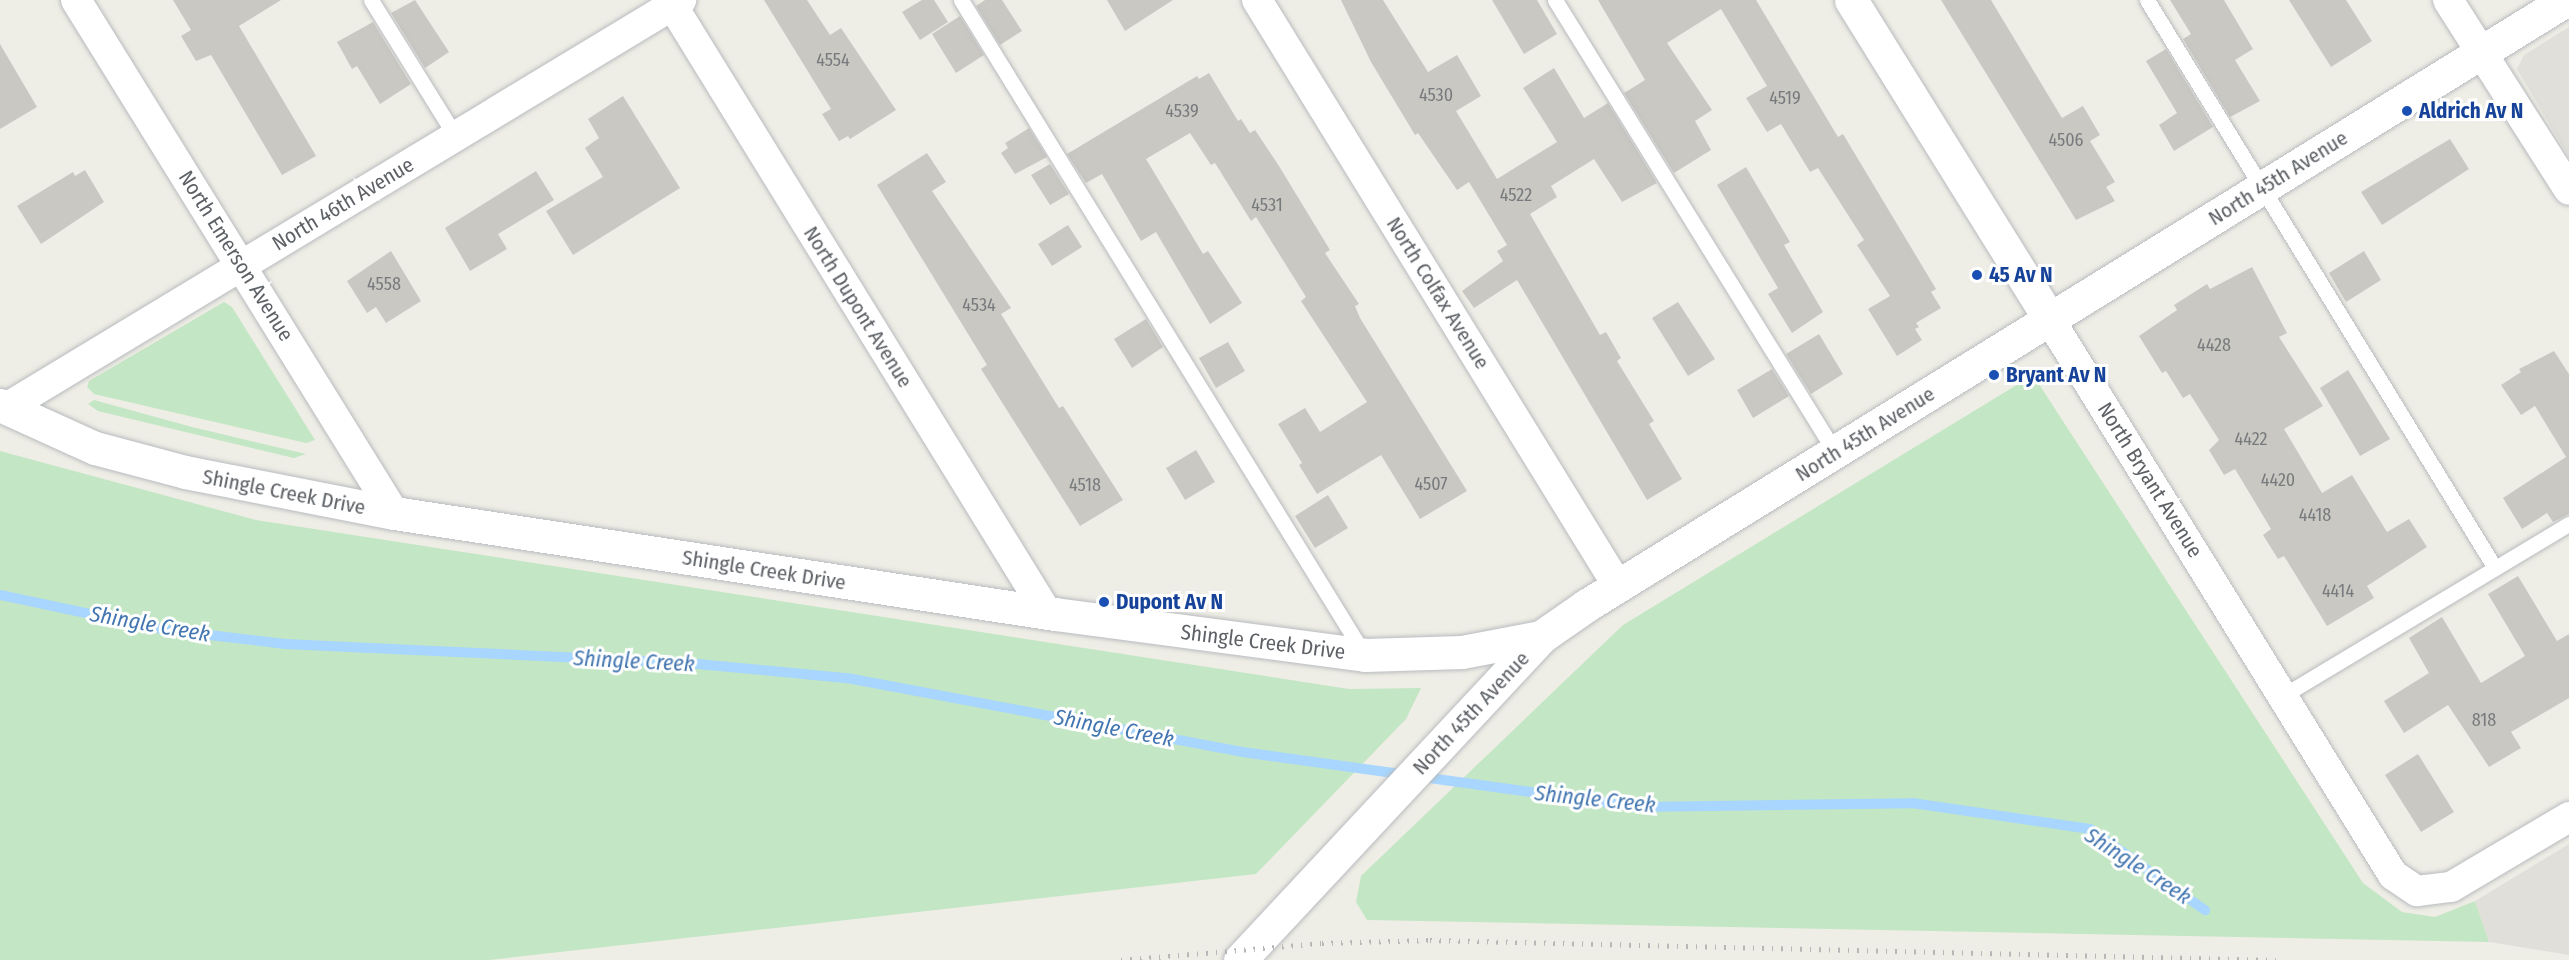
<!DOCTYPE html>
<style>
body{margin:0}
#map{position:relative;width:2569px;height:960px;overflow:hidden;background:#efeee6;font-family:"Fira Sans Condensed",sans-serif}
div>[style]{position:absolute}
.industrial>*{inset:0;background:#e1dfda}
.green>*{inset:0;background:#c3e6c4}
.stream>*{height:10px;margin:-5px;padding:0 5px;transform-origin:5px;border-radius:5px;background:#a8d6fe}
.building>*{inset:0;background:#cac8c3}
.roads{filter:drop-shadow(0 0 2px #b8bbbf) drop-shadow(0 0 2px #b8bbbf)}
.lane>*{height:15px;margin:-7.5px;padding:0 7.5px;transform-origin:7.5px;border-radius:7.5px;background:#fff}
.street>*{height:30px;margin:-15px;padding:0 15px;transform-origin:15px;border-radius:15px;background:#fff}
.secondary>*{height:33px;margin:-16.5px;padding:0 16.5px;transform-origin:16.5px;border-radius:16.5px;background:#fff}
.rail>*{height:4.5px;margin-top:-2.25px;transform-origin:0;background:repeating-linear-gradient(90deg,#b6b7b7 0 1.5px,transparent 0 9.5px)}
.dots>*{width:16px;height:16px;translate:-50% -50%;box-sizing:border-box;border:3px solid #fff;border-radius:50%}
span{translate:-50% -50%;white-space:nowrap;text-align:center;line-height:1.15;-webkit-text-stroke:6px #fff;paint-order:stroke}
.number-label{font-size:18px;color:#787b7d}
.number-label span{-webkit-text-stroke-width:0}
.transit-label{font-size:21px;color:#164399;font-weight:700}
.left{translate:0 -50%;text-align:left}
.street-label{font-size:21px;color:#5d6166}
.water-label{font-size:22px;color:#4376b0;font-style:italic}
</style>
<div id="map">
<div class="industrial">
<div style="clip-path:polygon(2569px 27px,2569px 157px,2517px 69px,2524px 55px)"></div>
<div style="clip-path:polygon(2569px 844px,2569px 955px,2489px 942px,2475px 901px)"></div>
</div>
<div class="green">
<div style="clip-path:polygon(224px 302px,232px 307px,315px 440px,306px 443px,94px 394px,87px 387px,89px 381px)"></div>
<div style="clip-path:polygon(2033px 375px,2363px 883px,2402px 912px,2435px 917px,2475px 901px,2489px 942px,1367px 920px,1356px 902px,1361px 876px,1623px 625px)"></div>
<div style="clip-path:polygon(94px 400px,192px 427px,306px 454px,294px 458px,98px 411px,88px 404px)"></div>
<div style="clip-path:polygon(0 451px,256px 520px,1349px 689px,1421px 688px,1406px 719px,1256px 874px,489px 960px,0 960px)"></div>
</div>
<div class="stream">
<div style="left:0;top:595px;width:170px;rotate:11.9deg"></div>
<div style="left:166px;top:630px;width:120px;rotate:6.7deg"></div>
<div style="left:285px;top:644px;width:402px;rotate:2.7deg"></div>
<div style="left:687px;top:663px;width:161px;rotate:5.4deg"></div>
<div style="left:847px;top:678px;width:402px;rotate:10.6deg"></div>
<div style="left:1242px;top:752px;width:402px;rotate:7.9deg"></div>
<div style="left:1640px;top:807px;width:272px;rotate:-0.8deg"></div>
<div style="left:1912px;top:803px;width:180px;rotate:8.3deg"></div>
<div style="left:2090px;top:829px;width:141px;rotate:35.2deg"></div>
</div>
<div class="building">
<div style="clip-path:polygon(173px 0,281px 0,239px 26px,316px 156px,282px 175px,211px 55px,196px 61px,181px 36px,191px 30px)"></div>
<div style="clip-path:polygon(415px 0,449px 52px,425px 68px,391px 13px)"></div>
<div style="clip-path:polygon(764px 0,807px 0,830px 35px,841px 28px,896px 110px,850px 139px,848px 136px,839px 141px,822px 114px,831px 109px)"></div>
<div style="clip-path:polygon(922px 0,934px 0,948px 22px,920px 40px,902px 12px)"></div>
<div style="clip-path:polygon(985px 0,1002px 0,1022px 31px,1000px 45px,976px 6px)"></div>
<div style="clip-path:polygon(1107px 0,1173px 0,1125px 31px)"></div>
<div style="clip-path:polygon(1341px 0,1383px 0,1428px 72px,1457px 55px,1481px 96px,1456px 111px,1497px 179px,1557px 142px,1523px 88px,1554px 68px,1584px 118px,1608px 103px,1657px 183px,1622px 202px,1594px 159px,1551px 186px,1557px 197px,1530px 214px,1600px 335px,1606px 332px,1621px 358px,1617px 361px,1654px 421px,1649px 424px,1682px 479px,1647px 500px,1517px 280px,1474px 308px,1462px 291px,1503px 261px,1497px 251px,1507px 245px,1469px 182px,1457px 190px,1418px 133px,1415px 135px,1371px 62px)"></div>
<div style="clip-path:polygon(1492px 0,1537px 0,1557px 34px,1524px 54px)"></div>
<div style="clip-path:polygon(1598px 0,1756px 0,1838px 137px,1843px 134px,1936px 289px,1931px 292px,1941px 308px,1916px 323px,1919px 327px,1915px 329px,1922px 340px,1897px 356px,1868px 309px,1890px 296px,1857px 245px,1864px 240px,1818px 168px,1810px 172px,1781px 124px,1767px 132px,1746px 98px,1767px 86px,1721px 9px,1667px 43px,1712px 110px,1695px 121px,1711px 150px,1674px 173px,1624px 93px,1645px 80px)"></div>
<div style="clip-path:polygon(1941px 0,1991px 0,2062px 118px,2083px 106px,2100px 135px,2090px 141px,2115px 182px,2106px 187px,2115px 201px,2076px 220px)"></div>
<div style="clip-path:polygon(2170px 0,2224px 0,2253px 49px,2235px 60px,2260px 101px,2230px 117px,2183px 39px,2191px 34px)"></div>
<div style="clip-path:polygon(2289px 0,2346px 0,2372px 41px,2331px 67px)"></div>
<div style="clip-path:polygon(960px 16px,984px 55px,956px 73px,932px 34px)"></div>
<div style="clip-path:polygon(373px 22px,411px 84px,380px 104px,357px 66px,352px 69px,337px 42px)"></div>
<div style="clip-path:polygon(0 44px,37px 107px,0 129px)"></div>
<div style="clip-path:polygon(2166px 49px,2213px 127px,2174px 151px,2159px 125px,2177px 113px,2146px 61px)"></div>
<div style="clip-path:polygon(1209px 73px,1238px 121px,1241px 119px,1250px 133px,1255px 130px,1279px 166px,1330px 250px,1325px 253px,1359px 304px,1355px 306px,1360px 318px,1467px 491px,1420px 519px,1381px 455px,1317px 494px,1299px 465px,1302px 463px,1278px 424px,1305px 408px,1320px 432px,1367px 402px,1301px 301px,1306px 297px,1256px 217px,1251px 221px,1215px 163px,1211px 165px,1190px 133px,1146px 159px,1203px 254px,1208px 251px,1242px 303px,1210px 324px,1156px 232px,1141px 241px,1102px 174px,1086px 183px,1067px 154px,1197px 76px,1199px 79px)"></div>
<div style="clip-path:polygon(623px 96px,680px 188px,573px 255px,546px 211px,603px 177px,585px 148px,599px 138px,588px 119px)"></div>
<div style="clip-path:polygon(1029px 128px,1047px 157px,1015px 174px,1001px 153px,1008px 148px,1005px 143px)"></div>
<div style="clip-path:polygon(2450px 139px,2469px 169px,2382px 225px,2361px 192px)"></div>
<div style="clip-path:polygon(927px 153px,946px 182px,932px 191px,1011px 308px,1001px 314px,1059px 408px,1063px 406px,1123px 500px,1080px 526px,981px 369px,987px 365px,877px 185px)"></div>
<div style="clip-path:polygon(1050px 164px,1069px 194px,1050px 205px,1031px 175px)"></div>
<div style="clip-path:polygon(1746px 167px,1790px 242px,1784px 245px,1823px 312px,1792px 333px,1768px 294px,1778px 288px,1717px 185px)"></div>
<div style="clip-path:polygon(85px 170px,104px 202px,41px 244px,17px 206px,73px 172px,75px 176px)"></div>
<div style="clip-path:polygon(536px 171px,554px 200px,498px 234px,507px 249px,470px 271px,445px 228px)"></div>
<div style="clip-path:polygon(1068px 225px,1082px 247px,1052px 266px,1038px 244px)"></div>
<div style="clip-path:polygon(391px 251px,421px 301px,386px 323px,376px 307px,367px 313px,347px 281px)"></div>
<div style="clip-path:polygon(2364px 251px,2381px 280px,2346px 302px,2329px 273px)"></div>
<div style="clip-path:polygon(2252px 267px,2287px 333px,2279px 337px,2323px 406px,2284px 429px,2322px 493px,2352px 475px,2387px 532px,2409px 519px,2427px 547px,2367px 586px,2374px 598px,2327px 626px,2284px 556px,2278px 559px,2263px 535px,2271px 529px,2235px 469px,2224px 475px,2209px 450px,2219px 440px,2190px 394px,2183px 398px,2166px 371px,2162px 373px,2139px 336px,2177px 310px,2174px 305px,2207px 284px,2210px 289px)"></div>
<div style="clip-path:polygon(1678px 302px,1715px 359px,1688px 376px,1652px 318px)"></div>
<div style="clip-path:polygon(1146px 319px,1163px 347px,1132px 368px,1114px 339px)"></div>
<div style="clip-path:polygon(1819px 334px,1843px 374px,1811px 394px,1786px 354px)"></div>
<div style="clip-path:polygon(1228px 342px,1245px 371px,1216px 388px,1199px 358px)"></div>
<div style="clip-path:polygon(2554px 351px,2569px 374px,2569px 514px,2553px 522px,2547px 513px,2522px 529px,2503px 498px,2566px 457px,2535px 406px,2521px 415px,2501px 385px,2521px 372px,2519px 369px)"></div>
<div style="clip-path:polygon(1772px 369px,1789px 396px,1753px 418px,1737px 390px)"></div>
<div style="clip-path:polygon(2348px 370px,2390px 439px,2360px 456px,2320px 388px)"></div>
<div style="clip-path:polygon(1196px 450px,1215px 482px,1185px 500px,1166px 468px)"></div>
<div style="clip-path:polygon(1328px 495px,1348px 528px,1315px 548px,1295px 516px)"></div>
<div style="clip-path:polygon(2518px 576px,2557px 641px,2569px 634px,2569px 698px,2511px 732px,2521px 748px,2489px 767px,2448px 705px,2404px 733px,2384px 701px,2429px 673px,2409px 638px,2442px 617px,2481px 683px,2525px 656px,2488px 594px)"></div>
<div style="clip-path:polygon(2418px 754px,2454px 812px,2421px 832px,2385px 775px)"></div>
</div>
<div class="roads">
<div class="lane">
<div style="left:371px;top:0;width:161px;rotate:58.2deg"></div>
<div style="left:961px;top:0;width:768px;rotate:58.36deg"></div>
<div style="left:1555px;top:0;width:532px;rotate:58.22deg"></div>
<div style="left:2147px;top:0;width:666px;rotate:58.51deg"></div>
<div style="left:2284px;top:695px;width:332px;rotate:-31deg"></div>
</div>
<div class="street">
<div style="left:76px;top:0;width:604px;rotate:58.21deg"></div>
<div style="left:669px;top:0;width:720px;rotate:58.34deg"></div>
<div style="left:1257px;top:0;width:688px;rotate:58.37deg"></div>
<div style="left:2448px;top:0;width:225px;rotate:57.5deg"></div>
<div style="left:2050px;top:320px;width:652px;rotate:58.28deg"></div>
<div style="left:2393px;top:875px;width:29px;rotate:34deg"></div>
<div style="left:2417px;top:891px;width:34px;rotate:-7deg"></div>
<div style="left:2451px;top:887px;width:137px;rotate:-30.7deg"></div>
<div style="left:6px;top:408px;width:789px;rotate:-31.15deg"></div>
</div>
<div class="secondary">
<div style="left:1851px;top:0;width:377px;rotate:58.1deg"></div>
<div style="left:0;top:405px;width:104px;rotate:24.4deg"></div>
<div style="left:95px;top:448px;width:93px;rotate:14.9deg"></div>
<div style="left:185px;top:472px;width:213px;rotate:11.1deg"></div>
<div style="left:394px;top:513px;width:669px;rotate:8.69deg"></div>
<div style="left:1055px;top:614px;width:313px;rotate:7.5deg"></div>
<div style="left:1365px;top:655px;width:97px;rotate:-1.8deg"></div>
<div style="left:1462px;top:652px;width:80px;rotate:-10.8deg"></div>
<div style="left:1240px;top:960px;width:442px;rotate:-47deg"></div>
<div style="left:1541px;top:637px;width:56px;rotate:-34.8deg"></div>
<div style="left:1587px;top:605px;width:1151px;rotate:-31.72deg"></div>
</div>
</div>
<div class="rail">
<div style="left:1121px;top:960px;width:202px;rotate:-4.8deg"></div>
<div style="left:1322px;top:943px;width:108px;rotate:-1.6deg"></div>
<div style="left:1430px;top:940px;width:846px;rotate:1.35deg"></div>
</div>
<div class="dots">
<div style="left:2407px;top:111px;background:#1a4fb4"></div>
<div style="left:1977px;top:275px;background:#1a4fb4"></div>
<div style="left:1994px;top:375px;background:#1a4fb4"></div>
<div style="left:1104px;top:602px;background:#1a4fb4"></div>
</div>
<div class="number-label">
<span style="left:833px;top:60px">4554</span>
<span style="left:1436px;top:95px">4530</span>
<span style="left:1785px;top:98px">4519</span>
<span style="left:1182px;top:111px">4539</span>
<span style="left:2066px;top:140px">4506</span>
<span style="left:1516px;top:195px">4522</span>
<span style="left:1267px;top:205px">4531</span>
<span style="left:384px;top:284px">4558</span>
<span style="left:979px;top:305px">4534</span>
<span style="left:2214px;top:345px">4428</span>
<span style="left:2251px;top:439px">4422</span>
<span style="left:2278px;top:480px">4420</span>
<span style="left:1431px;top:484px">4507</span>
<span style="left:1085px;top:485px">4518</span>
<span style="left:2315px;top:515px">4418</span>
<span style="left:2338px;top:591px">4414</span>
<span style="left:2484px;top:720px">818</span>
</div>
<div class="transit-label">
<span class="left" style="left:2419px;top:111px">Aldrich Av N</span>
<span class="left" style="left:1989px;top:275px">45 Av N</span>
<span class="left" style="left:2006px;top:375px">Bryant Av N</span>
<span class="left" style="left:1116px;top:602px">Dupont Av N</span>
</div>
<div class="street-label">
<span style="left:2278px;top:178px;rotate:-32deg">North 45th Avenue</span>
<span style="left:343px;top:204px;rotate:-31deg">North 46th Avenue</span>
<span style="left:236px;top:256px;rotate:58deg">North Emerson Avenue</span>
<span style="left:1438px;top:293px;rotate:58deg">North Colfax Avenue</span>
<span style="left:858px;top:307px;rotate:58deg">North Dupont Avenue</span>
<span style="left:1865px;top:434px;rotate:-32deg">North 45th Avenue</span>
<span style="left:2150px;top:480px;rotate:58deg">North Bryant Avenue</span>
<span style="left:284px;top:492px;rotate:11deg">Shingle Creek Drive</span>
<span style="left:764px;top:570px;rotate:9deg">Shingle Creek Drive</span>
<span style="left:1263px;top:642px;rotate:7deg">Shingle Creek Drive</span>
<span style="left:1471px;top:713px;rotate:-47deg">North 45th Avenue</span>
</div>
<div class="water-label">
<span style="left:150px;top:624px;rotate:10deg">Shingle Creek</span>
<span style="left:634px;top:661px;rotate:3deg">Shingle Creek</span>
<span style="left:1114px;top:728px;rotate:11deg">Shingle Creek</span>
<span style="left:1595px;top:799px;rotate:6deg">Shingle Creek</span>
<span style="left:2138px;top:866px;rotate:33deg">Shingle Creek</span>
</div>
</div>
